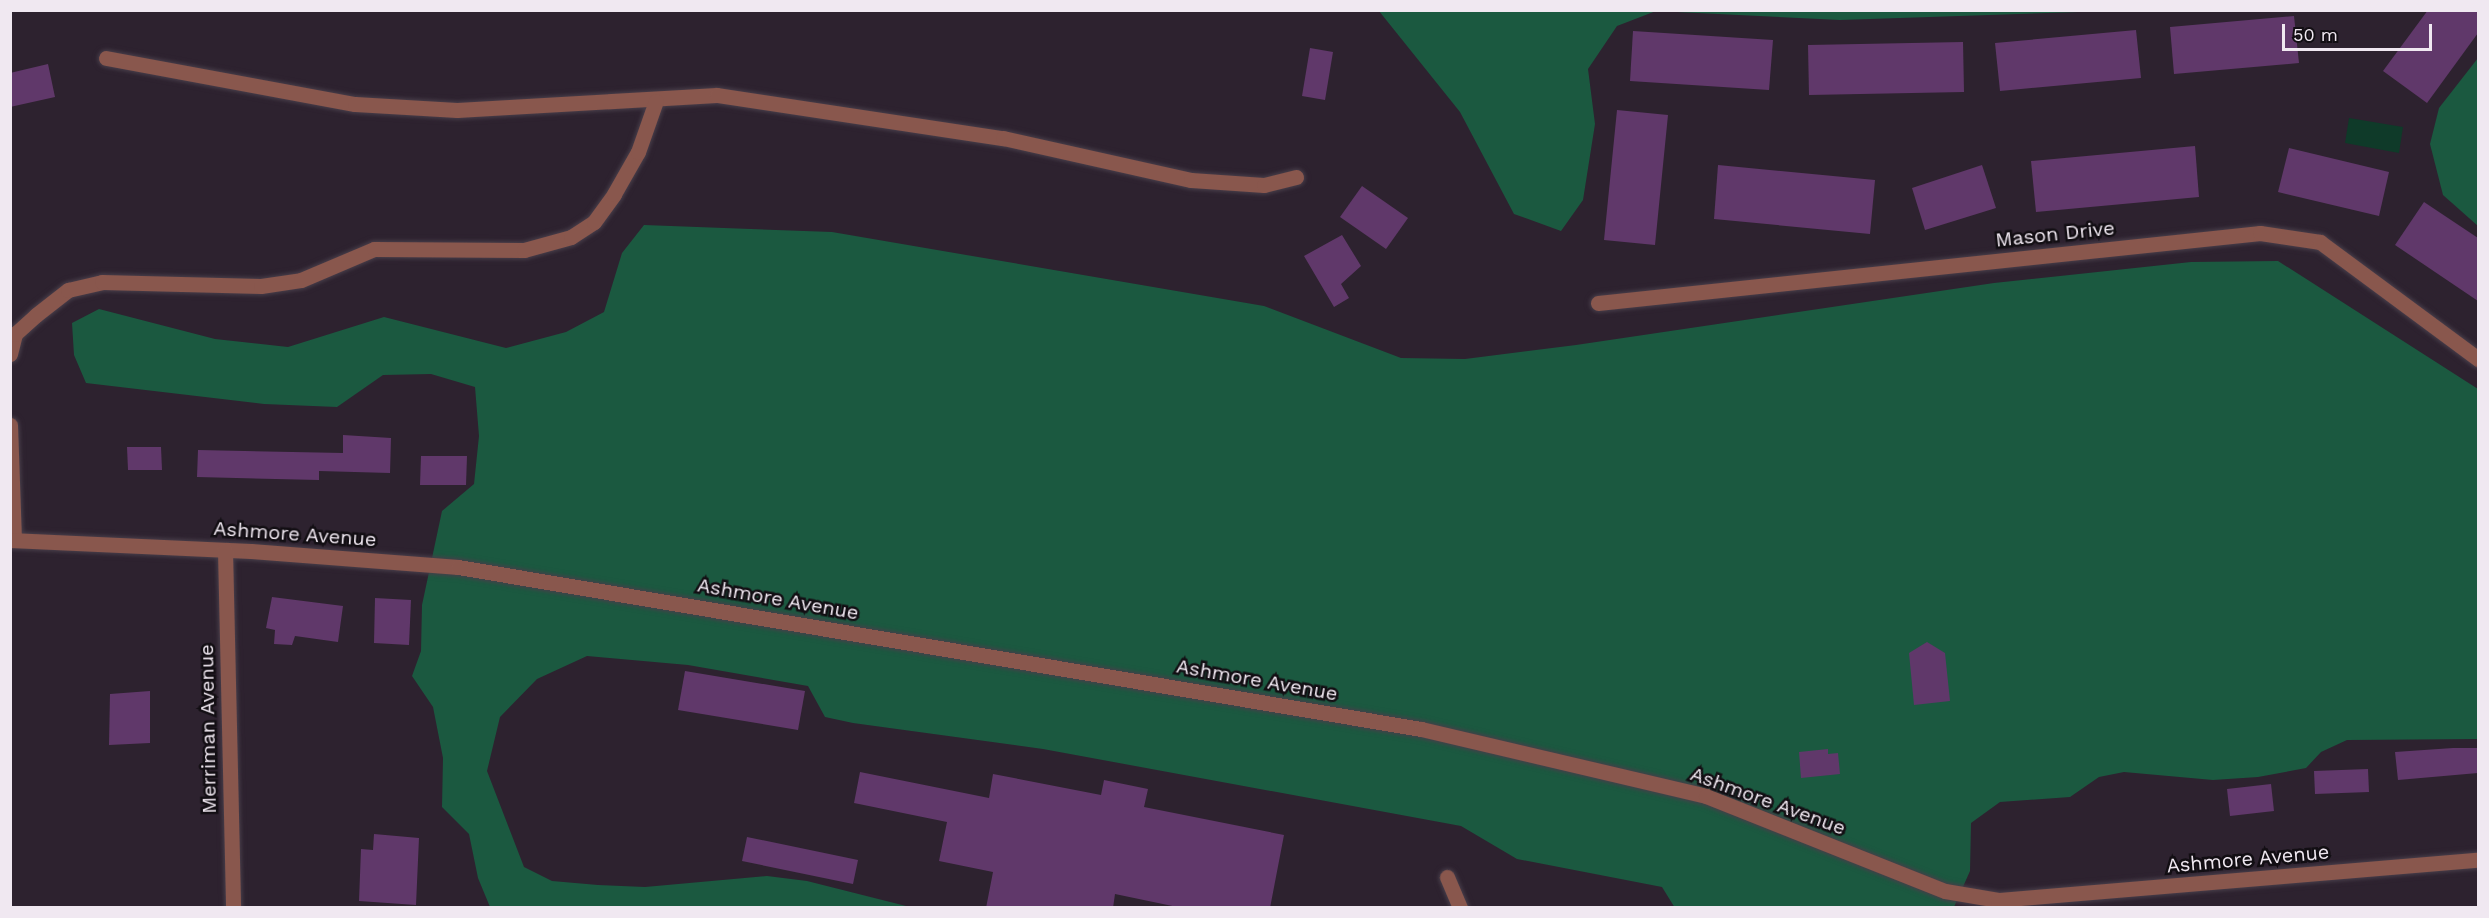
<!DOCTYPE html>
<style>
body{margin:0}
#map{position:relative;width:2489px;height:918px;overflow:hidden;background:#2d222f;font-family:"Work Sans",sans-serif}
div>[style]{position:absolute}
.green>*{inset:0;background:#0f3a29}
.forest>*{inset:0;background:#1b5940}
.building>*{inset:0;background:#60386a}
.roads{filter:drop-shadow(0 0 2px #483e4a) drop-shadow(0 0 2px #483e4a)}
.minor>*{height:15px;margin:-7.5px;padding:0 7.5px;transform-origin:7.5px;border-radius:7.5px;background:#89574d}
span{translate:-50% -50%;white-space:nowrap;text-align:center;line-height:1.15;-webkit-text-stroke:5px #120e13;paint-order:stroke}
.street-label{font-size:20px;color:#f0e8f1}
.frame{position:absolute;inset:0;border:12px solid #f0e8f1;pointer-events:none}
.scale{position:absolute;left:2282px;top:24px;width:150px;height:27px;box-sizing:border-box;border:3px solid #f0e8f1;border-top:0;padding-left:8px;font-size:18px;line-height:21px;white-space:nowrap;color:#f0e8f1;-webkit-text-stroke:4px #120e13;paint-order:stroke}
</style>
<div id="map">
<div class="green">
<div style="clip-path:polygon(2349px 118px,2403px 127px,2399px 153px,2345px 143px)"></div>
</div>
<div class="forest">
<div style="clip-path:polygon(1379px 11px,2110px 11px,1840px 20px,1656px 11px,1617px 26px,1588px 69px,1595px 124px,1583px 200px,1561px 231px,1514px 214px,1460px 112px)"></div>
<div style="clip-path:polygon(2478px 58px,2478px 226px,2443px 195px,2430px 144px,2439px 108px)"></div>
<div style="clip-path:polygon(644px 225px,832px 232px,1264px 306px,1401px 358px,1465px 359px,1576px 345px,1994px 283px,2191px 262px,2278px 261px,2478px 389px,2478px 739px,2347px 740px,2321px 752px,2306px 768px,2258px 777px,2213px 780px,2124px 772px,2099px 777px,2070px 797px,2000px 802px,1971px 823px,1970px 871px,1954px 907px,1675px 908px,1662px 887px,1517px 859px,1461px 826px,1043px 749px,853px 723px,825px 717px,808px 686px,688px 665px,587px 656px,537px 679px,500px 717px,487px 771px,524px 867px,552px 881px,598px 885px,645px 887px,767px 876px,807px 881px,910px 907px,490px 907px,478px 878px,469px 834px,442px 807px,443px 758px,433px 707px,412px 676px,421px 651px,422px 605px,442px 511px,474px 484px,479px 436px,475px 387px,431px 374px,383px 375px,337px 407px,264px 404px,86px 383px,74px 355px,72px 323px,99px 309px,215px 339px,288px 347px,384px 317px,506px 348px,566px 332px,604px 312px,622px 253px)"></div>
</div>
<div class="building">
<div style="clip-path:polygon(2428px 10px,2478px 10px,2478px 33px,2427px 103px,2383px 71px)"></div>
<div style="clip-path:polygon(2294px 16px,2299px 63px,2174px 74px,2170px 27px)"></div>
<div style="clip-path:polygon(2136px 30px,2141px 78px,2000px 91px,1995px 43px)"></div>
<div style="clip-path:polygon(1633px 31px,1773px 40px,1769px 90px,1630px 81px)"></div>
<div style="clip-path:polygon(1963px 42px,1964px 92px,1809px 95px,1808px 45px)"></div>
<div style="clip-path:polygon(1310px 48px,1333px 52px,1325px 100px,1302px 96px)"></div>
<div style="clip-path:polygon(48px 64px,55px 97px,10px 107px,10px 73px)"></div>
<div style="clip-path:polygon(1617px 110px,1668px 115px,1655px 245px,1604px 240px)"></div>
<div style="clip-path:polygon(2195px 146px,2199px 197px,2036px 212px,2031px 161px)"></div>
<div style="clip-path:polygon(2289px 148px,2389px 172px,2379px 216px,2278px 192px)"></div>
<div style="clip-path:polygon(1718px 165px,1875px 180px,1870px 234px,1714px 219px)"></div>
<div style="clip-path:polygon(1982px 165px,1996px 208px,1925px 230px,1912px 188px)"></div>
<div style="clip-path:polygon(1362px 186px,1408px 218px,1386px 249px,1340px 217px)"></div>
<div style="clip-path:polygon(2424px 202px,2478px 238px,2478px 301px,2395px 245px)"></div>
<div style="clip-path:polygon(1342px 235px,1361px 266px,1341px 284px,1349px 298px,1334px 307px,1304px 256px)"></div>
<div style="clip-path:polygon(343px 435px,391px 438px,390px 473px,319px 471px,319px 480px,197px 477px,198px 450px,343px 453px)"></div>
<div style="clip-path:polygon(127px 447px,161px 447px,162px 470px,128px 470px)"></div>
<div style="clip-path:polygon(421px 456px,467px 456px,466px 485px,420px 485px)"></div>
<div style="clip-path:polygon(272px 597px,343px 606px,338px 642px,295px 636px,292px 645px,274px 644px,275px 630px,266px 628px)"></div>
<div style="clip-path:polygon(375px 598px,411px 600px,409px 645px,374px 643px)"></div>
<div style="clip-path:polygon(1927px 642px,1945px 653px,1950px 701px,1914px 705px,1909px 653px)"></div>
<div style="clip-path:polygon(685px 671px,805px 691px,798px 730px,678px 710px)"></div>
<div style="clip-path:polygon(150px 691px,150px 743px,109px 745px,110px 694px)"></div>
<div style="clip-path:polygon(2453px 748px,2478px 748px,2478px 773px,2398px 780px,2395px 752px)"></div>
<div style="clip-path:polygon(1828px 749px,1828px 754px,1838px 753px,1840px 774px,1801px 778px,1799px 752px)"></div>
<div style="clip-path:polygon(2368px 769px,2369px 792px,2315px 794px,2314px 771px)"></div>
<div style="clip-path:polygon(860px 772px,989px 798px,993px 774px,1101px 795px,1104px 780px,1148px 789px,1144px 807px,1284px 835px,1270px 908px,1182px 908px,1115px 894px,1113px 908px,986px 908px,993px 872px,939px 861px,947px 822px,854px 803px)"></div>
<div style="clip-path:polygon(2271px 784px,2274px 811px,2230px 816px,2227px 789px)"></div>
<div style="clip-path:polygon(374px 834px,419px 838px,416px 905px,359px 901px,361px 849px,373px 850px)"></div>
<div style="clip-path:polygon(747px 837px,858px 860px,853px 884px,742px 861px)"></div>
</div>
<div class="roads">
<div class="minor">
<div style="left:106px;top:58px;width:253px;rotate:10.5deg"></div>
<div style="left:355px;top:104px;width:102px;rotate:3.4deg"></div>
<div style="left:457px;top:110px;width:260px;rotate:-3.3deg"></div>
<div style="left:717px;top:95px;width:289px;rotate:8.6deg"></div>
<div style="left:1003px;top:138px;width:193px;rotate:12.6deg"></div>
<div style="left:1191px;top:180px;width:73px;rotate:3.9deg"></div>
<div style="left:1264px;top:185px;width:33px;rotate:-14deg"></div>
<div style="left:1598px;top:303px;width:666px;rotate:-6.04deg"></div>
<div style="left:2260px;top:233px;width:61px;rotate:8.5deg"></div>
<div style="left:2320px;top:242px;width:197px;rotate:36.5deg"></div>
<div style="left:10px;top:354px;width:21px;rotate:-76deg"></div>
<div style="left:15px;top:334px;width:28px;rotate:-42deg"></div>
<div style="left:36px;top:315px;width:41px;rotate:-38deg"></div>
<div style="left:68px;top:290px;width:35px;rotate:-13deg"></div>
<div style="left:102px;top:282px;width:159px;rotate:1.4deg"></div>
<div style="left:261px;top:286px;width:40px;rotate:-8.5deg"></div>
<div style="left:301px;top:280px;width:79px;rotate:-23deg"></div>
<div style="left:374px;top:249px;width:150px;rotate:0.4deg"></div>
<div style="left:524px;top:250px;width:49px;rotate:-15.5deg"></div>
<div style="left:571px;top:237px;width:27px;rotate:-33deg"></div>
<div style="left:594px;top:222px;width:34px;rotate:-54deg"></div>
<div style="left:614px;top:194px;width:48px;rotate:-60.3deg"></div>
<div style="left:638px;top:152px;width:54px;rotate:-70.6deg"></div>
<div style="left:10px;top:425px;width:115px;rotate:88deg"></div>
<div style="left:10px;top:540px;width:241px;rotate:2.6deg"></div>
<div style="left:251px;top:551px;width:208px;rotate:4.4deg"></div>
<div style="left:458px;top:567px;width:977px;rotate:9.55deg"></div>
<div style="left:1421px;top:729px;width:293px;rotate:13.2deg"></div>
<div style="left:1706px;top:796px;width:257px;rotate:21.7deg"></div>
<div style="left:1945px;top:891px;width:54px;rotate:9.6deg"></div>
<div style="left:1998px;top:900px;width:482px;rotate:-4.8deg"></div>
<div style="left:225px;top:550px;width:358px;rotate:88.7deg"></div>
<div style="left:1447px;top:877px;width:34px;rotate:67deg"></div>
</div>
</div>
<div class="street-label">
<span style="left:2055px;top:234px;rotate:-6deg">Mason Drive</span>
<span style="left:295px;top:534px;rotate:4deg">Ashmore Avenue</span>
<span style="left:778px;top:599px;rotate:10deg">Ashmore Avenue</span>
<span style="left:1257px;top:680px;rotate:10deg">Ashmore Avenue</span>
<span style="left:208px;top:729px;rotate:-91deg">Merriman Avenue</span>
<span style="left:1768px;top:801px;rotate:20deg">Ashmore Avenue</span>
<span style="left:2248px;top:859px;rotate:-5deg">Ashmore Avenue</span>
</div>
<div class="frame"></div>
<div class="scale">50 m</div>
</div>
